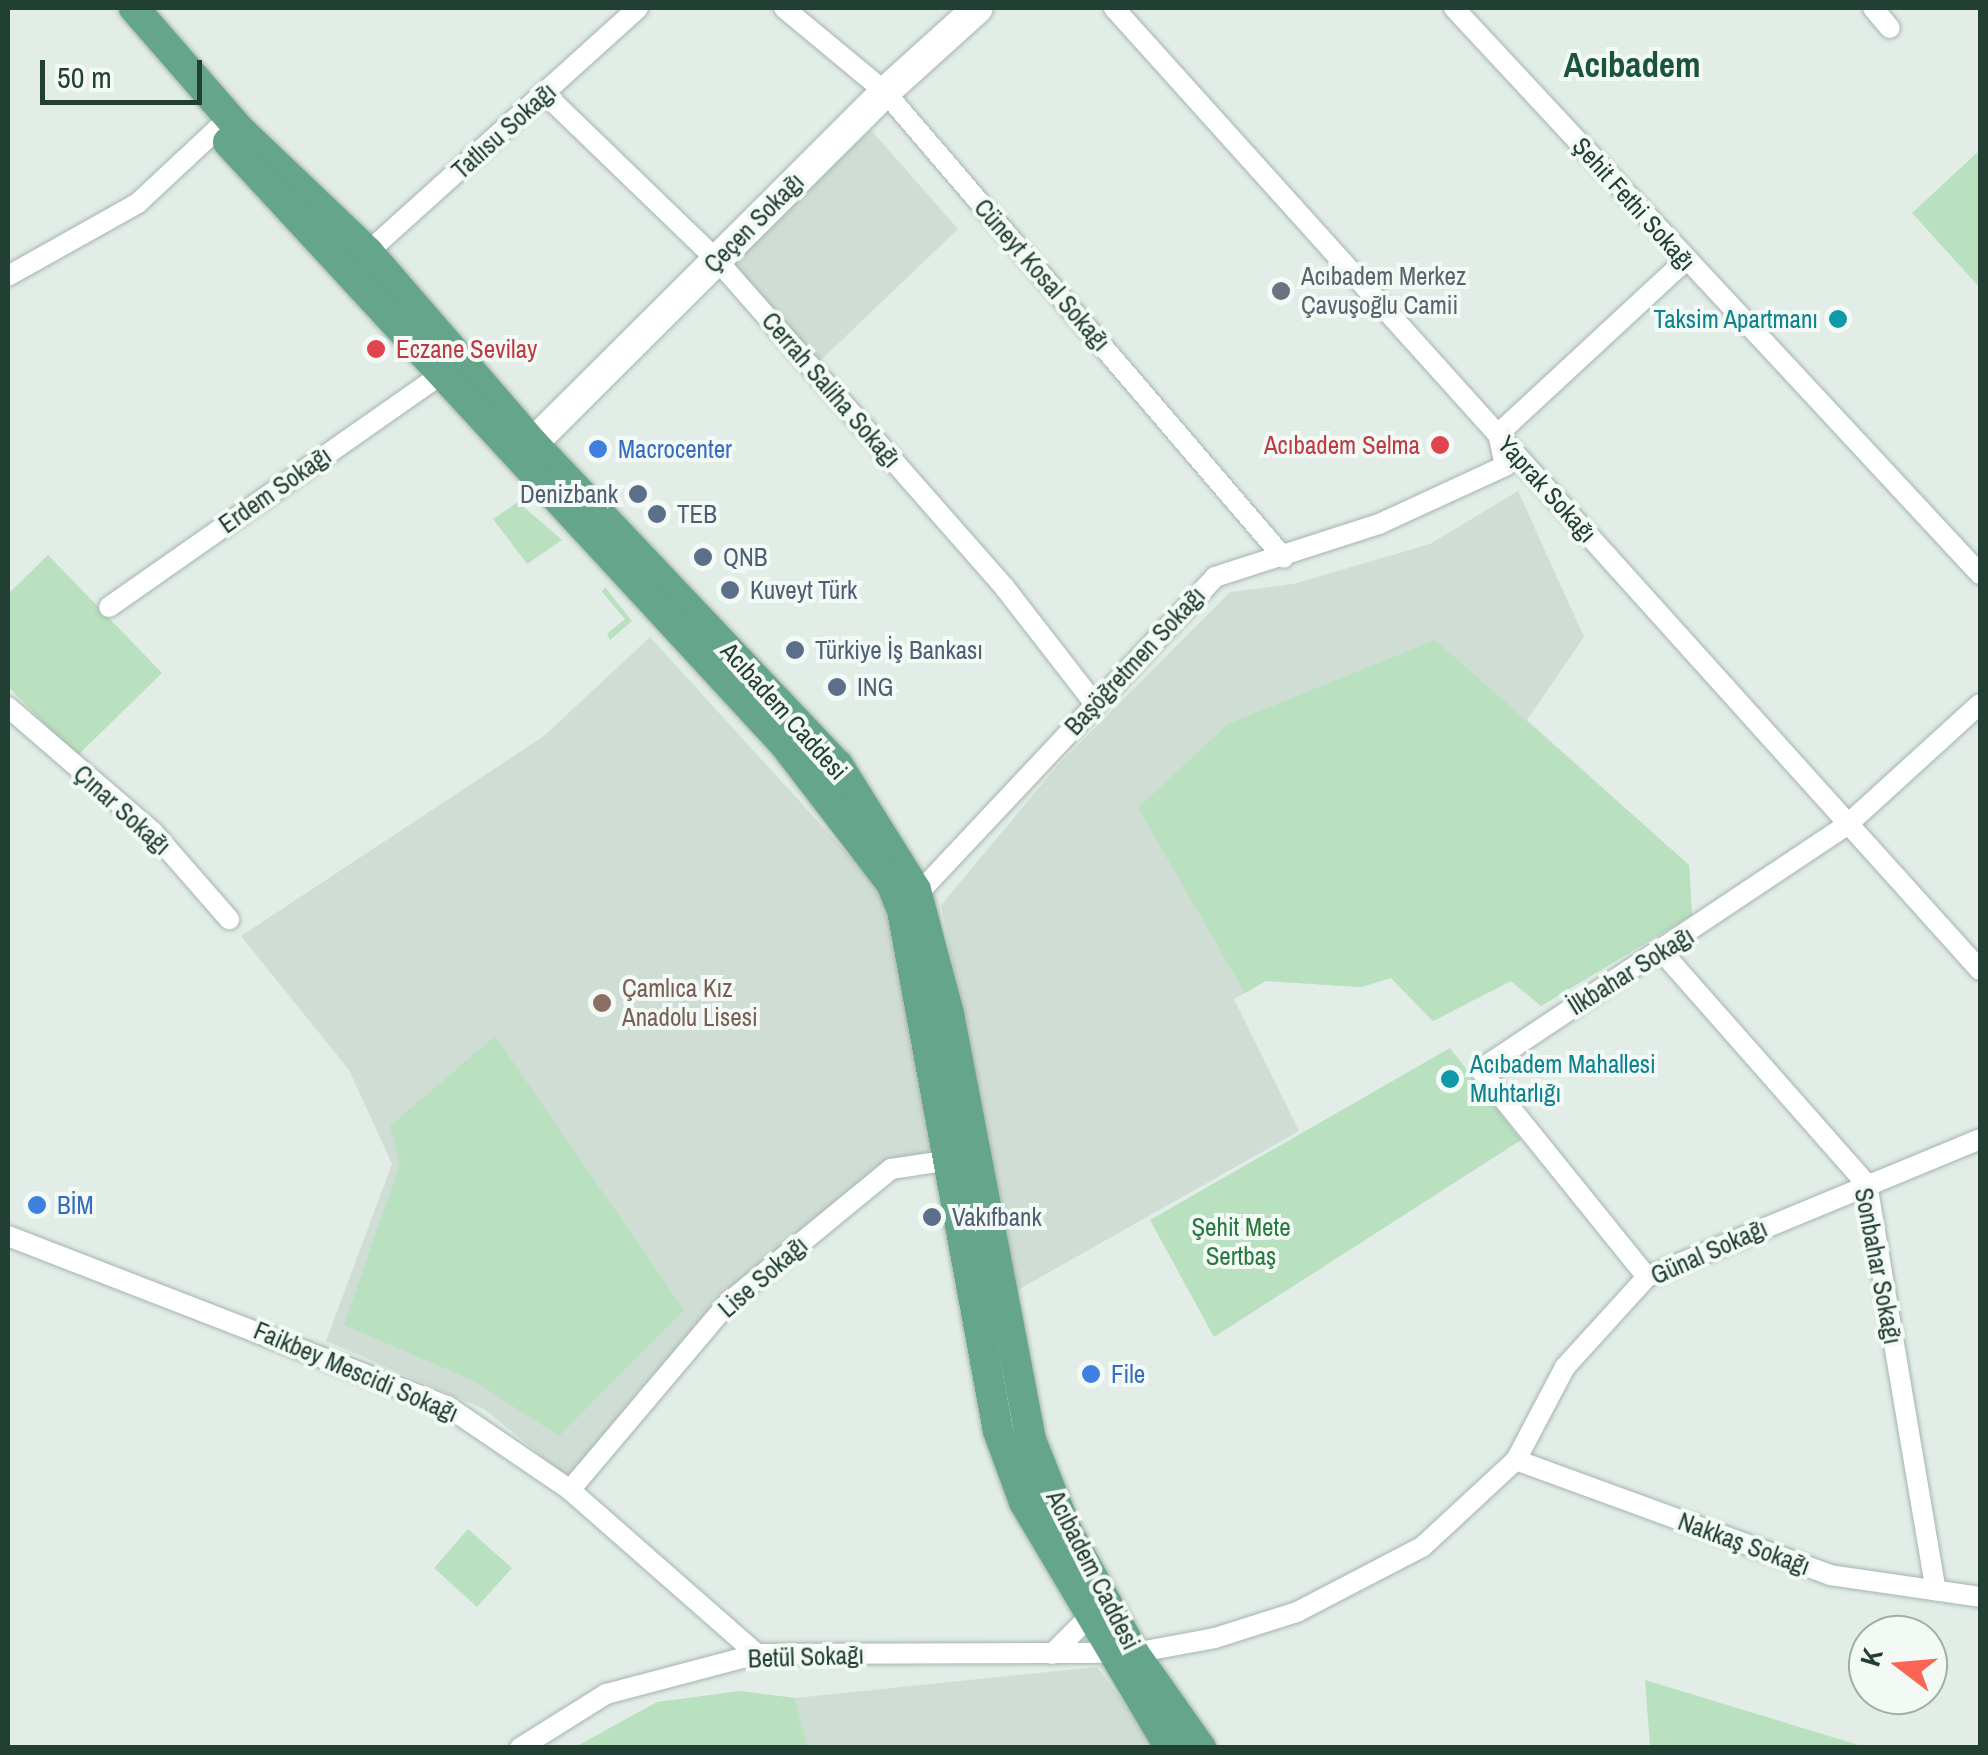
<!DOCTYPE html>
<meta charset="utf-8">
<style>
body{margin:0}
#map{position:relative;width:1988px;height:1755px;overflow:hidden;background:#e2ede7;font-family:"Archivo Narrow",sans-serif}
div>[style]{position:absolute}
.built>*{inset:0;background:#d0ddd5}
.green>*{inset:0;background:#b9e0bf}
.roads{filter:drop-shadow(0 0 2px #a4b5ad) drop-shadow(0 0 2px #a4b5ad)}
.street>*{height:20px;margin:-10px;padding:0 10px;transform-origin:10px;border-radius:10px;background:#fff}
.secondary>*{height:30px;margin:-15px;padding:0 15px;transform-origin:15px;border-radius:15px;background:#fff}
.primary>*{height:30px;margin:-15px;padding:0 15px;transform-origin:15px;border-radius:15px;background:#64a58c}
.dots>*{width:28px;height:28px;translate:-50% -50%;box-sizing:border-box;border:5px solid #f3f9f5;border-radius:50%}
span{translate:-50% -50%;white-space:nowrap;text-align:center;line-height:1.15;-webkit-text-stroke:8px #f3f9f5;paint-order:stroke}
.street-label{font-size:25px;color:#213f33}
.worship-label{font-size:25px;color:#5b616d}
.left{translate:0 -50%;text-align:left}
.culture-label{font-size:25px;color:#0d838f}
.right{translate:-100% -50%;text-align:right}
.health-label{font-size:25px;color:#be3a42}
.shop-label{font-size:25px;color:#366cbe}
.service-label{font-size:25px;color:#4e5e75}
.education-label{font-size:25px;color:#785e54}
.park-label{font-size:25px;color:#28793d}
.district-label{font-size:35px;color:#1b533e;font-weight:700}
.frame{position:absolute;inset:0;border:10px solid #213f33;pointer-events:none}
.north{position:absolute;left:1848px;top:1615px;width:100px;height:100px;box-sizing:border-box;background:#f3f9f5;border:2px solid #9fafa7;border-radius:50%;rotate:286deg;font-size:28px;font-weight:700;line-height:40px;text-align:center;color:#213f33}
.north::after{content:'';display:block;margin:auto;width:35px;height:45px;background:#fa6653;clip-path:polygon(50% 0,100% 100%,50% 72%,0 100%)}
.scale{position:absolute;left:40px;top:60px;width:162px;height:45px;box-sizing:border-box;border:5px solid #213f33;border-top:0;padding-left:12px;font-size:30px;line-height:35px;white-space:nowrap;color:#213f33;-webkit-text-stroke:8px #f3f9f5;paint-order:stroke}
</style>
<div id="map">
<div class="built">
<div style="clip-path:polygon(871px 130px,958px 229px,820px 361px,727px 259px)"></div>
<div style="clip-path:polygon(1518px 491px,1584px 637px,1527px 720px,1689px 865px,1692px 915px,1541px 1006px,1511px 981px,1433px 1021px,1391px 978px,1361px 987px,1266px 981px,1234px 999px,1299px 1131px,1016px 1291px,941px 905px,1058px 765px,1230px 592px,1293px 584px,1430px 544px)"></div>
<div style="clip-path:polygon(650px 637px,885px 895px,942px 1149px,897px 1159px,729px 1304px,636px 1393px,582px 1489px,484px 1409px,326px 1341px,392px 1164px,349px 1070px,241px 936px,544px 736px)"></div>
<div style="clip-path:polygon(1097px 1667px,1157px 1747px,808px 1747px,795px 1698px)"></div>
</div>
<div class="green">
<div style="clip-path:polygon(1980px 150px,1980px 288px,1912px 213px)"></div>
<div style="clip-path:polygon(518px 502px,562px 540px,527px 564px,493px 519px)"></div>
<div style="clip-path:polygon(48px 555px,162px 673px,76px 757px,8px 686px,8px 594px)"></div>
<div style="clip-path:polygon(605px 587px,632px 621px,610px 640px,607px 634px,625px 619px,602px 592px)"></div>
<div style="clip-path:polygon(1435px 640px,1689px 865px,1692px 915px,1541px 1006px,1511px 981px,1433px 1021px,1391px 978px,1361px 987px,1266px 981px,1245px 993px,1138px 808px,1228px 724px)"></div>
<div style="clip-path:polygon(495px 1036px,684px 1310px,559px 1436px,474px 1381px,344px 1325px,400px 1164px,390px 1126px)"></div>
<div style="clip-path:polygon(1450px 1048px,1521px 1140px,1214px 1337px,1150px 1220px)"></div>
<div style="clip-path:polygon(468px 1529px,512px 1568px,477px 1607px,434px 1568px)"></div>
<div style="clip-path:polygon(1645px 1680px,1865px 1747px,1650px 1747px)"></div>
<div style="clip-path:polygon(740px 1691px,795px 1698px,808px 1747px,575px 1747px,657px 1702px)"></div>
</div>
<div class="roads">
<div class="street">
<div style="left:784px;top:8px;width:131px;rotate:39.7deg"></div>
<div style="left:885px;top:92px;width:613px;rotate:49.43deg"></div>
<div style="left:1114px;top:8px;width:1294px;rotate:48.01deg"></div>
<div style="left:1454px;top:8px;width:773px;rotate:47.1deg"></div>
<div style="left:1873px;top:8px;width:26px;rotate:50deg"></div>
<div style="left:546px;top:95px;width:238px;rotate:44deg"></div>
<div style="left:717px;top:260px;width:436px;rotate:48.7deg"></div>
<div style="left:1005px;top:588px;width:147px;rotate:52.2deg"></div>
<div style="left:368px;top:252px;width:364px;rotate:-42.1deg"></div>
<div style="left:8px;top:276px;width:149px;rotate:-29.3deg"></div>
<div style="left:138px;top:203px;width:108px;rotate:-43.1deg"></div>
<div style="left:217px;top:129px;width:22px"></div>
<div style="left:109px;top:607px;width:406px;rotate:-35deg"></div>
<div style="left:8px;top:707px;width:191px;rotate:40.8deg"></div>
<div style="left:153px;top:832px;width:116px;rotate:48.9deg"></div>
<div style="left:911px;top:901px;width:444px;rotate:-46.8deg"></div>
<div style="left:1215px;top:577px;width:172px;rotate:-17.9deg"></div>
<div style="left:1379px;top:524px;width:139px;rotate:-24.7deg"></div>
<div style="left:1505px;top:466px;width:33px;rotate:-102deg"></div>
<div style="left:1498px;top:434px;width:255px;rotate:-42.8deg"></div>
<div style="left:1663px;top:953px;width:308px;rotate:48.6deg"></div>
<div style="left:1867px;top:1184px;width:412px;rotate:80.4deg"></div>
<div style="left:8px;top:1236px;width:471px;rotate:21.2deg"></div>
<div style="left:447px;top:1406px;width:149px;rotate:34.3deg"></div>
<div style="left:570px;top:1490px;width:249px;rotate:41.3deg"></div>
<div style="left:1647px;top:1277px;width:260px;rotate:-128.9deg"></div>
<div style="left:1484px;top:1075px;width:13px;rotate:-63deg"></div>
<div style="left:1490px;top:1063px;width:430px;rotate:-33.7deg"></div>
<div style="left:1848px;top:824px;width:178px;rotate:-42.3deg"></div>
<div style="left:1516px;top:1460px;width:334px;rotate:20.1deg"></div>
<div style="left:1830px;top:1575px;width:152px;rotate:8.3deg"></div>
<div style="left:570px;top:1490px;width:246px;rotate:-49.8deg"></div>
<div style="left:729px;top:1302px;width:210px;rotate:-39.4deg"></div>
<div style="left:891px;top:1169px;width:61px;rotate:-8.5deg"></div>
<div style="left:1052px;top:1654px;width:54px;rotate:-45deg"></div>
<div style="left:520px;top:1748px;width:102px;rotate:-32.1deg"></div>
<div style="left:606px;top:1694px;width:156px;rotate:-14.8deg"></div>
<div style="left:757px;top:1654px;width:377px;rotate:-0.2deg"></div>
<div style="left:1134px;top:1653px;width:82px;rotate:-10.5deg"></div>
<div style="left:1215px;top:1638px;width:86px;rotate:-17.6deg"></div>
<div style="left:1297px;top:1612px;width:141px;rotate:-27.5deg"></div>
<div style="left:1422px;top:1547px;width:128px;rotate:-42.8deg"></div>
<div style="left:1516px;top:1460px;width:105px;rotate:-62.2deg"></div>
<div style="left:1565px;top:1367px;width:122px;rotate:-47.7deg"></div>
<div style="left:1647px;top:1277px;width:360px;rotate:-22.5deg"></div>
</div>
<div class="secondary">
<div style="left:533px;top:443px;width:497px;rotate:-44.9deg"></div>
<div style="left:885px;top:92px;width:125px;rotate:-42.1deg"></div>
</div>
<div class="primary">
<div style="left:134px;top:8px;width:160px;rotate:49deg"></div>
<div style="left:239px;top:129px;width:178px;rotate:43.6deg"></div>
<div style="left:368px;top:252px;width:252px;rotate:49.2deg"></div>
<div style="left:533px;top:443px;width:444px;rotate:46.6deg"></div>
<div style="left:838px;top:765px;width:147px;rotate:58deg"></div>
<div style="left:916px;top:890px;width:128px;rotate:75.1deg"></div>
<div style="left:949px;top:1014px;width:434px;rotate:79.1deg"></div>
<div style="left:1031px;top:1440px;width:98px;rotate:68.4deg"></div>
<div style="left:1067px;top:1531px;width:139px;rotate:61.2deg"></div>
<div style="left:1134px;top:1653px;width:116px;rotate:54.8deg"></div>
<div style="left:228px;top:142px;width:821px;rotate:47.27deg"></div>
<div style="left:785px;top:745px;width:174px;rotate:52.5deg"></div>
<div style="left:891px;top:883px;width:29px;rotate:68deg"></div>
<div style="left:902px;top:910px;width:530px;rotate:79.56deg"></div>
<div style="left:998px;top:1431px;width:76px;rotate:69.9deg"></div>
<div style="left:1024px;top:1502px;width:286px;rotate:59.3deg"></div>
</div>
</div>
<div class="dots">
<div style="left:1281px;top:291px;background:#6b7280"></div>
<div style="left:1838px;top:319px;background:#0f9aa8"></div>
<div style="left:376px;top:349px;background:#e0444e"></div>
<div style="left:1440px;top:445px;background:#e0444e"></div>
<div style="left:598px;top:449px;background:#3f7fe0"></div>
<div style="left:638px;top:494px;background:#5c6f8a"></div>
<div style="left:657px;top:514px;background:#5c6f8a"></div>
<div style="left:703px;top:557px;background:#5c6f8a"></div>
<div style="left:730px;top:590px;background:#5c6f8a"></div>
<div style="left:795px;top:650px;background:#5c6f8a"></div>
<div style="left:837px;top:687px;background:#5c6f8a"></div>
<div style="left:602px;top:1003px;background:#8d6e63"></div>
<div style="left:1450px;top:1079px;background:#0f9aa8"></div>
<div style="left:37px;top:1205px;background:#3f7fe0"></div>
<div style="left:932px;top:1217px;background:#5c6f8a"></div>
<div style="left:1091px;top:1374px;background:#3f7fe0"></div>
</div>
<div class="street-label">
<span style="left:504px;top:131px;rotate:-42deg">Tatlısu Sokağı</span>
<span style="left:1634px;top:204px;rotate:48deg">Şehit Fethi Sokağı</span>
<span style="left:754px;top:223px;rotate:-45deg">Çeçen Sokağı</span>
<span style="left:1042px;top:275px;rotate:49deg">Cüneyt Kosal Sokağı</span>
<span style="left:831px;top:390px;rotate:49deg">Cerrah Saliha Sokağı</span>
<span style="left:1547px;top:489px;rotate:48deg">Yaprak Sokağı</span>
<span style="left:275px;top:490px;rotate:-35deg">Erdem Sokağı</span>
<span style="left:1135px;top:661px;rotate:-47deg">Başöğretmen Sokağı</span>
<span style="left:784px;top:711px;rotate:48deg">Acıbadem Caddesi</span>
<span style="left:122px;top:810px;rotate:42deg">Çınar Sokağı</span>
<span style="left:1631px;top:971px;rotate:-32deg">İlkbahar Sokağı</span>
<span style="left:1709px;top:1252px;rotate:-24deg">Günal Sokağı</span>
<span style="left:1878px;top:1266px;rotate:79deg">Sonbahar Sokağı</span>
<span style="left:763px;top:1277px;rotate:-41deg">Lise Sokağı</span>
<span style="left:356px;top:1372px;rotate:23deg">Faikbey Mescidi Sokağı</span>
<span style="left:1744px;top:1544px;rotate:20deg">Nakkaş Sokağı</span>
<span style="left:1093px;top:1570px;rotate:63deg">Acıbadem Caddesi</span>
<span style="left:806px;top:1657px;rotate:-2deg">Betül Sokağı</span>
</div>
<div class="worship-label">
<span class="left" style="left:1301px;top:291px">Acıbadem Merkez<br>Çavuşoğlu Camii</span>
</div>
<div class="culture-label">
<span class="right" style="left:1818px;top:319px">Taksim Apartmanı</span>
<span class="left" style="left:1470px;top:1079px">Acıbadem Mahallesi<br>Muhtarlığı</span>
</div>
<div class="health-label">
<span class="left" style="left:396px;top:349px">Eczane Sevilay</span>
<span class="right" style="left:1420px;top:445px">Acıbadem Selma</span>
</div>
<div class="shop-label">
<span class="left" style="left:618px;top:449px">Macrocenter</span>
<span class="left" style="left:57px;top:1205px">BİM</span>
<span class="left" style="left:1111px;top:1374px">File</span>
</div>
<div class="service-label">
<span class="right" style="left:618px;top:494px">Denizbank</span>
<span class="left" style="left:677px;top:514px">TEB</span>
<span class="left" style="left:723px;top:557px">QNB</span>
<span class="left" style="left:750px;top:590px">Kuveyt Türk</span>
<span class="left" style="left:815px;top:650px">Türkiye İş Bankası</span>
<span class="left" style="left:857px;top:687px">ING</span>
<span class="left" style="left:952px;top:1217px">Vakıfbank</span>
</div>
<div class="education-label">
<span class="left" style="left:622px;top:1003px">Çamlıca Kız<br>Anadolu Lisesi</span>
</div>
<div class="park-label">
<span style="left:1241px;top:1242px">Şehit Mete<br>Sertbaş</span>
</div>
<div class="district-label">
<span style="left:1632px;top:65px">Acıbadem</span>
</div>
<div class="frame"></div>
<div class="north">K</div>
<div class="scale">50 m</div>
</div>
